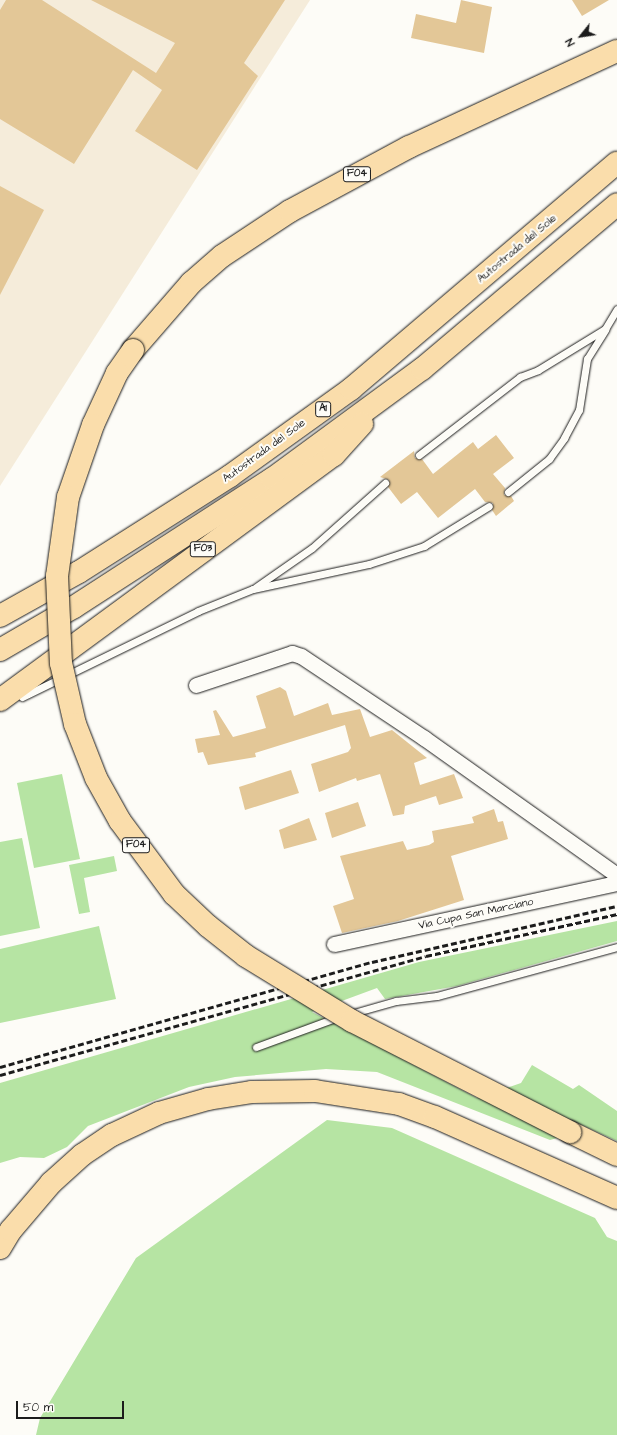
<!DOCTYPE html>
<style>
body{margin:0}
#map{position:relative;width:617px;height:1435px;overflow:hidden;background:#fdfcf7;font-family:"Architects Daughter",sans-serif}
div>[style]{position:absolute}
.built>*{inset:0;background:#f5ecda}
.green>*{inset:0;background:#b6e4a3}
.building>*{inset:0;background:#e3c797}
.roads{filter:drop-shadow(0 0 1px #1c1c1c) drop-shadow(0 0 1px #1c1c1c)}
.service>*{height:7px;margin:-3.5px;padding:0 3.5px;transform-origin:3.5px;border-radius:3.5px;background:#fdfcf7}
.minor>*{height:15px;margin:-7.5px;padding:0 7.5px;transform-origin:7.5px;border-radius:7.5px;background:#fdfcf7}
.motorway>*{height:22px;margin:-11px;padding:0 11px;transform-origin:11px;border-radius:11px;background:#faddab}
.rail>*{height:3px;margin-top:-1.5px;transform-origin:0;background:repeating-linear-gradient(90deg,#1c1c1c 0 6px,transparent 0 9px)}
.bridges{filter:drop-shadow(0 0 1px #1c1c1c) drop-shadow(0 0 1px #1c1c1c)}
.motorway-bridge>*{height:22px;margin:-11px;padding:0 11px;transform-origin:11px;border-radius:11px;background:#faddab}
span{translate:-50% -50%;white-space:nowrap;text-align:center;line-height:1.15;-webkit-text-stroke:4px #fdfcf7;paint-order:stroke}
.shield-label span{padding:1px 3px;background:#fdfcf7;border:1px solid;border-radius:3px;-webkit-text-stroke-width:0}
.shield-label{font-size:10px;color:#1c1c1c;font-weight:700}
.street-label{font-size:11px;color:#1c1c1c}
.north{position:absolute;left:561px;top:16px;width:40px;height:40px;-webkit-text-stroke:3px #fdfcf7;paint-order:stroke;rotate:240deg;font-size:11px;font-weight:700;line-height:16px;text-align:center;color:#1c1c1c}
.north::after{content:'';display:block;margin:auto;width:14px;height:18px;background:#1c1c1c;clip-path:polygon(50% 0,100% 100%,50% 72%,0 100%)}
.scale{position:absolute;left:16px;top:1401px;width:108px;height:18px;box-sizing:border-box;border:2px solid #1c1c1c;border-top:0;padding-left:5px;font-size:12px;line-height:14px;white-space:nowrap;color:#1c1c1c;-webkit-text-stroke:3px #fdfcf7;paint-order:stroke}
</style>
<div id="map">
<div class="built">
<div style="clip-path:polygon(0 0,310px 0,0 486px)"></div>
</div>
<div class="green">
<div style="clip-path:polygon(62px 774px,80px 859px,34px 868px,17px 783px)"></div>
<div style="clip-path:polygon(22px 838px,40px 928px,0 936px,0 842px)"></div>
<div style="clip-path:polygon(114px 856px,117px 871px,84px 878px,90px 912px,79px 914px,69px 865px)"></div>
<div style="clip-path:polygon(617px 921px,617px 941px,457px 986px,385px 999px,377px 988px,312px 1012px,477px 1098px,521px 1083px,532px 1065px,573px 1089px,579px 1085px,617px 1111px,617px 1141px,566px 1118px,561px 1137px,550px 1140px,377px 1072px,326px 1069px,235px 1077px,189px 1087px,88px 1126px,67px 1147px,44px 1158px,20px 1157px,0 1163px,0 1083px,419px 962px)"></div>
<div style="clip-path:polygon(99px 926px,116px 999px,0 1023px,0 949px)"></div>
<div style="clip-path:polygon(327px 1120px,392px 1128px,595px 1218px,607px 1237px,617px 1241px,617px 1435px,36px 1435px,40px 1418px,136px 1258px)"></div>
</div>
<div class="building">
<div style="clip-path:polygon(6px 0,42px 0,156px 73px,175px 43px,91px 0,285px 0,244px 63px,258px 76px,197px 170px,135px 131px,162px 90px,133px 70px,74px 164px,0 119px,0 10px)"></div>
<div style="clip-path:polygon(461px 0,492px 7px,484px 53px,411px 38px,416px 14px,456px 23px)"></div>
<div style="clip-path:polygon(572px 0,609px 0,582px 16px)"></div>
<div style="clip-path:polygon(0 186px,44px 210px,0 295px)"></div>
<div style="clip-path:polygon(496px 435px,514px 458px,493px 474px,505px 488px,504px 495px,511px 496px,514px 501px,496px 516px,492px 510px,493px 503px,485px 502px,475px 489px,438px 518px,417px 492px,401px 504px,388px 487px,389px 480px,380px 477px,414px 451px,415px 458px,422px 459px,433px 474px,473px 442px,478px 449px)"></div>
<div style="clip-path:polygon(280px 687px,286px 691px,294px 716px,328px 703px,332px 715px,360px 709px,370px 737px,392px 730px,427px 758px,414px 763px,420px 785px,454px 774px,463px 798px,439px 805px,436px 796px,405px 806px,404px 814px,393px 816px,380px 774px,357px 781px,356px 778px,319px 792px,311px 764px,348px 752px,351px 748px,345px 725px,255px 753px,256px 757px,208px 765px,203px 752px,198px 753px,195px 739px,220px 735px,213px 711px,216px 710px,233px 737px,266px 728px,256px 696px)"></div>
<div style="clip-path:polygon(291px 770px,299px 793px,245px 810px,239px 787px)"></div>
<div style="clip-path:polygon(358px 802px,366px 826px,332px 838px,325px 813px)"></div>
<div style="clip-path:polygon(494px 809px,498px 822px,503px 821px,508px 839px,451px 856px,464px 900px,398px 921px,342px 933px,333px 906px,354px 899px,340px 856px,403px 841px,407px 850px,429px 845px,434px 842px,432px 831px,474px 823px,472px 817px)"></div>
<div style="clip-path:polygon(309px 818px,317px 840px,284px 849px,279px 830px)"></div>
</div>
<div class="roads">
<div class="service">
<div style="left:419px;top:455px;width:128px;rotate:-37.7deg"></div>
<div style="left:520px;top:377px;width:19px;rotate:-21deg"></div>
<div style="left:538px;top:370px;width:79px;rotate:-31.5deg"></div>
<div style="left:605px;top:329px;width:23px;rotate:-59deg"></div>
<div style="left:508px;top:492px;width:53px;rotate:-38.8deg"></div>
<div style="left:549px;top:459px;width:26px;rotate:-54deg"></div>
<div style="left:564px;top:438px;width:32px;rotate:-62deg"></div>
<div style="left:579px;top:410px;width:52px;rotate:-81.1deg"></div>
<div style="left:587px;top:359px;width:34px;rotate:-58deg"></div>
<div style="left:256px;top:587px;width:68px;rotate:-34.9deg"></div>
<div style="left:312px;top:548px;width:98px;rotate:-41.7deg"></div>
<div style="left:22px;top:697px;width:196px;rotate:-26deg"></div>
<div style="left:198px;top:611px;width:59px;rotate:-21.8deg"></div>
<div style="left:253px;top:589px;width:119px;rotate:-12.2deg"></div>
<div style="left:369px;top:564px;width:58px;rotate:-18.1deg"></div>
<div style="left:424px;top:546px;width:76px;rotate:-31.6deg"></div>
<div style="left:350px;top:1014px;width:48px;rotate:-15.8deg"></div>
<div style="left:396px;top:1001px;width:41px;rotate:-7deg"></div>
<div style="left:437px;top:996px;width:187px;rotate:-15.2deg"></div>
<div style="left:256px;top:1047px;width:87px;rotate:-20.1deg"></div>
</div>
<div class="minor">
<div style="left:196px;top:685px;width:101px;rotate:-18.4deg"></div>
<div style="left:292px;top:653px;width:9px;rotate:18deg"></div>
<div style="left:301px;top:656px;width:148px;rotate:33.7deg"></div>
<div style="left:424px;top:738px;width:237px;rotate:35.4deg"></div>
<div style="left:334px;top:944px;width:289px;rotate:-12.2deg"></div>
</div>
<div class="motorway">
<div style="left:133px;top:350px;width:89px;rotate:-49.1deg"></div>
<div style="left:191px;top:283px;width:41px;rotate:-41.1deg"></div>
<div style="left:222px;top:256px;width:82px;rotate:-33.5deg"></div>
<div style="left:290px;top:211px;width:135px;rotate:-28.3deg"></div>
<div style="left:409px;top:147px;width:229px;rotate:-24.8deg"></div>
<div style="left:0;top:616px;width:90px;rotate:-29.1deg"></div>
<div style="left:79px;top:572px;width:179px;rotate:-32.4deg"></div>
<div style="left:230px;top:476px;width:149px;rotate:-35.7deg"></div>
<div style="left:351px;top:389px;width:349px;rotate:-40.4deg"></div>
<div style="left:0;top:650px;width:86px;rotate:-30.2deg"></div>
<div style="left:74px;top:607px;width:236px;rotate:-32.9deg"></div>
<div style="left:272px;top:479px;width:186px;rotate:-36.3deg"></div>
<div style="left:422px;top:369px;width:255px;rotate:-40.2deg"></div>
<div style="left:0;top:700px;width:414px;rotate:-36.3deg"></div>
<div style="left:334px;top:455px;width:42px;rotate:-47.9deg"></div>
<div style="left:570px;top:1132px;width:52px;rotate:26.1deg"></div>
<div style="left:0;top:1248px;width:21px;rotate:-59deg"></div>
<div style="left:11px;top:1230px;width:62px;rotate:-49.6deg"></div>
<div style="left:51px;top:1183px;width:42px;rotate:-42.1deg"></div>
<div style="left:82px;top:1155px;width:36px;rotate:-34deg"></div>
<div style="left:112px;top:1135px;width:52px;rotate:-25.1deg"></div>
<div style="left:159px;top:1113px;width:51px;rotate:-15.9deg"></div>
<div style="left:208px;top:1099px;width:45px;rotate:-9deg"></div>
<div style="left:252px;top:1092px;width:63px;rotate:-0.9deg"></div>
<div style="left:315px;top:1091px;width:85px;rotate:8.8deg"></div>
<div style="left:399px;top:1104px;width:38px;rotate:20deg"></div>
<div style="left:435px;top:1117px;width:199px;rotate:24deg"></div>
</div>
</div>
<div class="rail">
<div style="left:0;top:1067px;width:387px;rotate:-15.8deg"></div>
<div style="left:372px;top:962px;width:251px;rotate:-12.9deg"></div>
<div style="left:0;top:1075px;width:442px;rotate:-15.6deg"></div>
<div style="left:426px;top:956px;width:196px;rotate:-12.4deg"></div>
</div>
<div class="bridges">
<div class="motorway-bridge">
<div style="left:133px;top:350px;width:28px;rotate:125deg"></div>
<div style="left:117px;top:373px;width:57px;rotate:114.8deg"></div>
<div style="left:93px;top:425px;width:76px;rotate:109.1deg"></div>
<div style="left:68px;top:497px;width:80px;rotate:97.9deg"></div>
<div style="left:57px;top:576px;width:87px;rotate:87.4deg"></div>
<div style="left:61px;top:663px;width:63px;rotate:77.1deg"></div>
<div style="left:75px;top:724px;width:58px;rotate:68.7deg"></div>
<div style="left:96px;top:778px;width:49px;rotate:60.8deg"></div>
<div style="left:120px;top:821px;width:91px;rotate:53.5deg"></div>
<div style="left:174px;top:894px;width:47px;rotate:43.3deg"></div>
<div style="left:208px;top:926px;width:48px;rotate:38.3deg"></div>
<div style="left:246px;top:956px;width:124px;rotate:31.5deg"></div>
<div style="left:352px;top:1021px;width:245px;rotate:27deg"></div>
</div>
</div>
<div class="shield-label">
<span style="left:357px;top:174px">F04</span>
<span style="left:323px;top:409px">A1</span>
<span style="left:203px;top:549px">F03</span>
<span style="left:136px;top:845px">F04</span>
</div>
<div class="street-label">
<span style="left:517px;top:249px;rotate:-40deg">Autostrada del Sole</span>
<span style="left:264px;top:451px;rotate:-36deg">Autostrada del Sole</span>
<span style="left:476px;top:914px;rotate:-12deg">Via Cupa San Marciano</span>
</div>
<div class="north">N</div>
<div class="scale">50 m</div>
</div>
